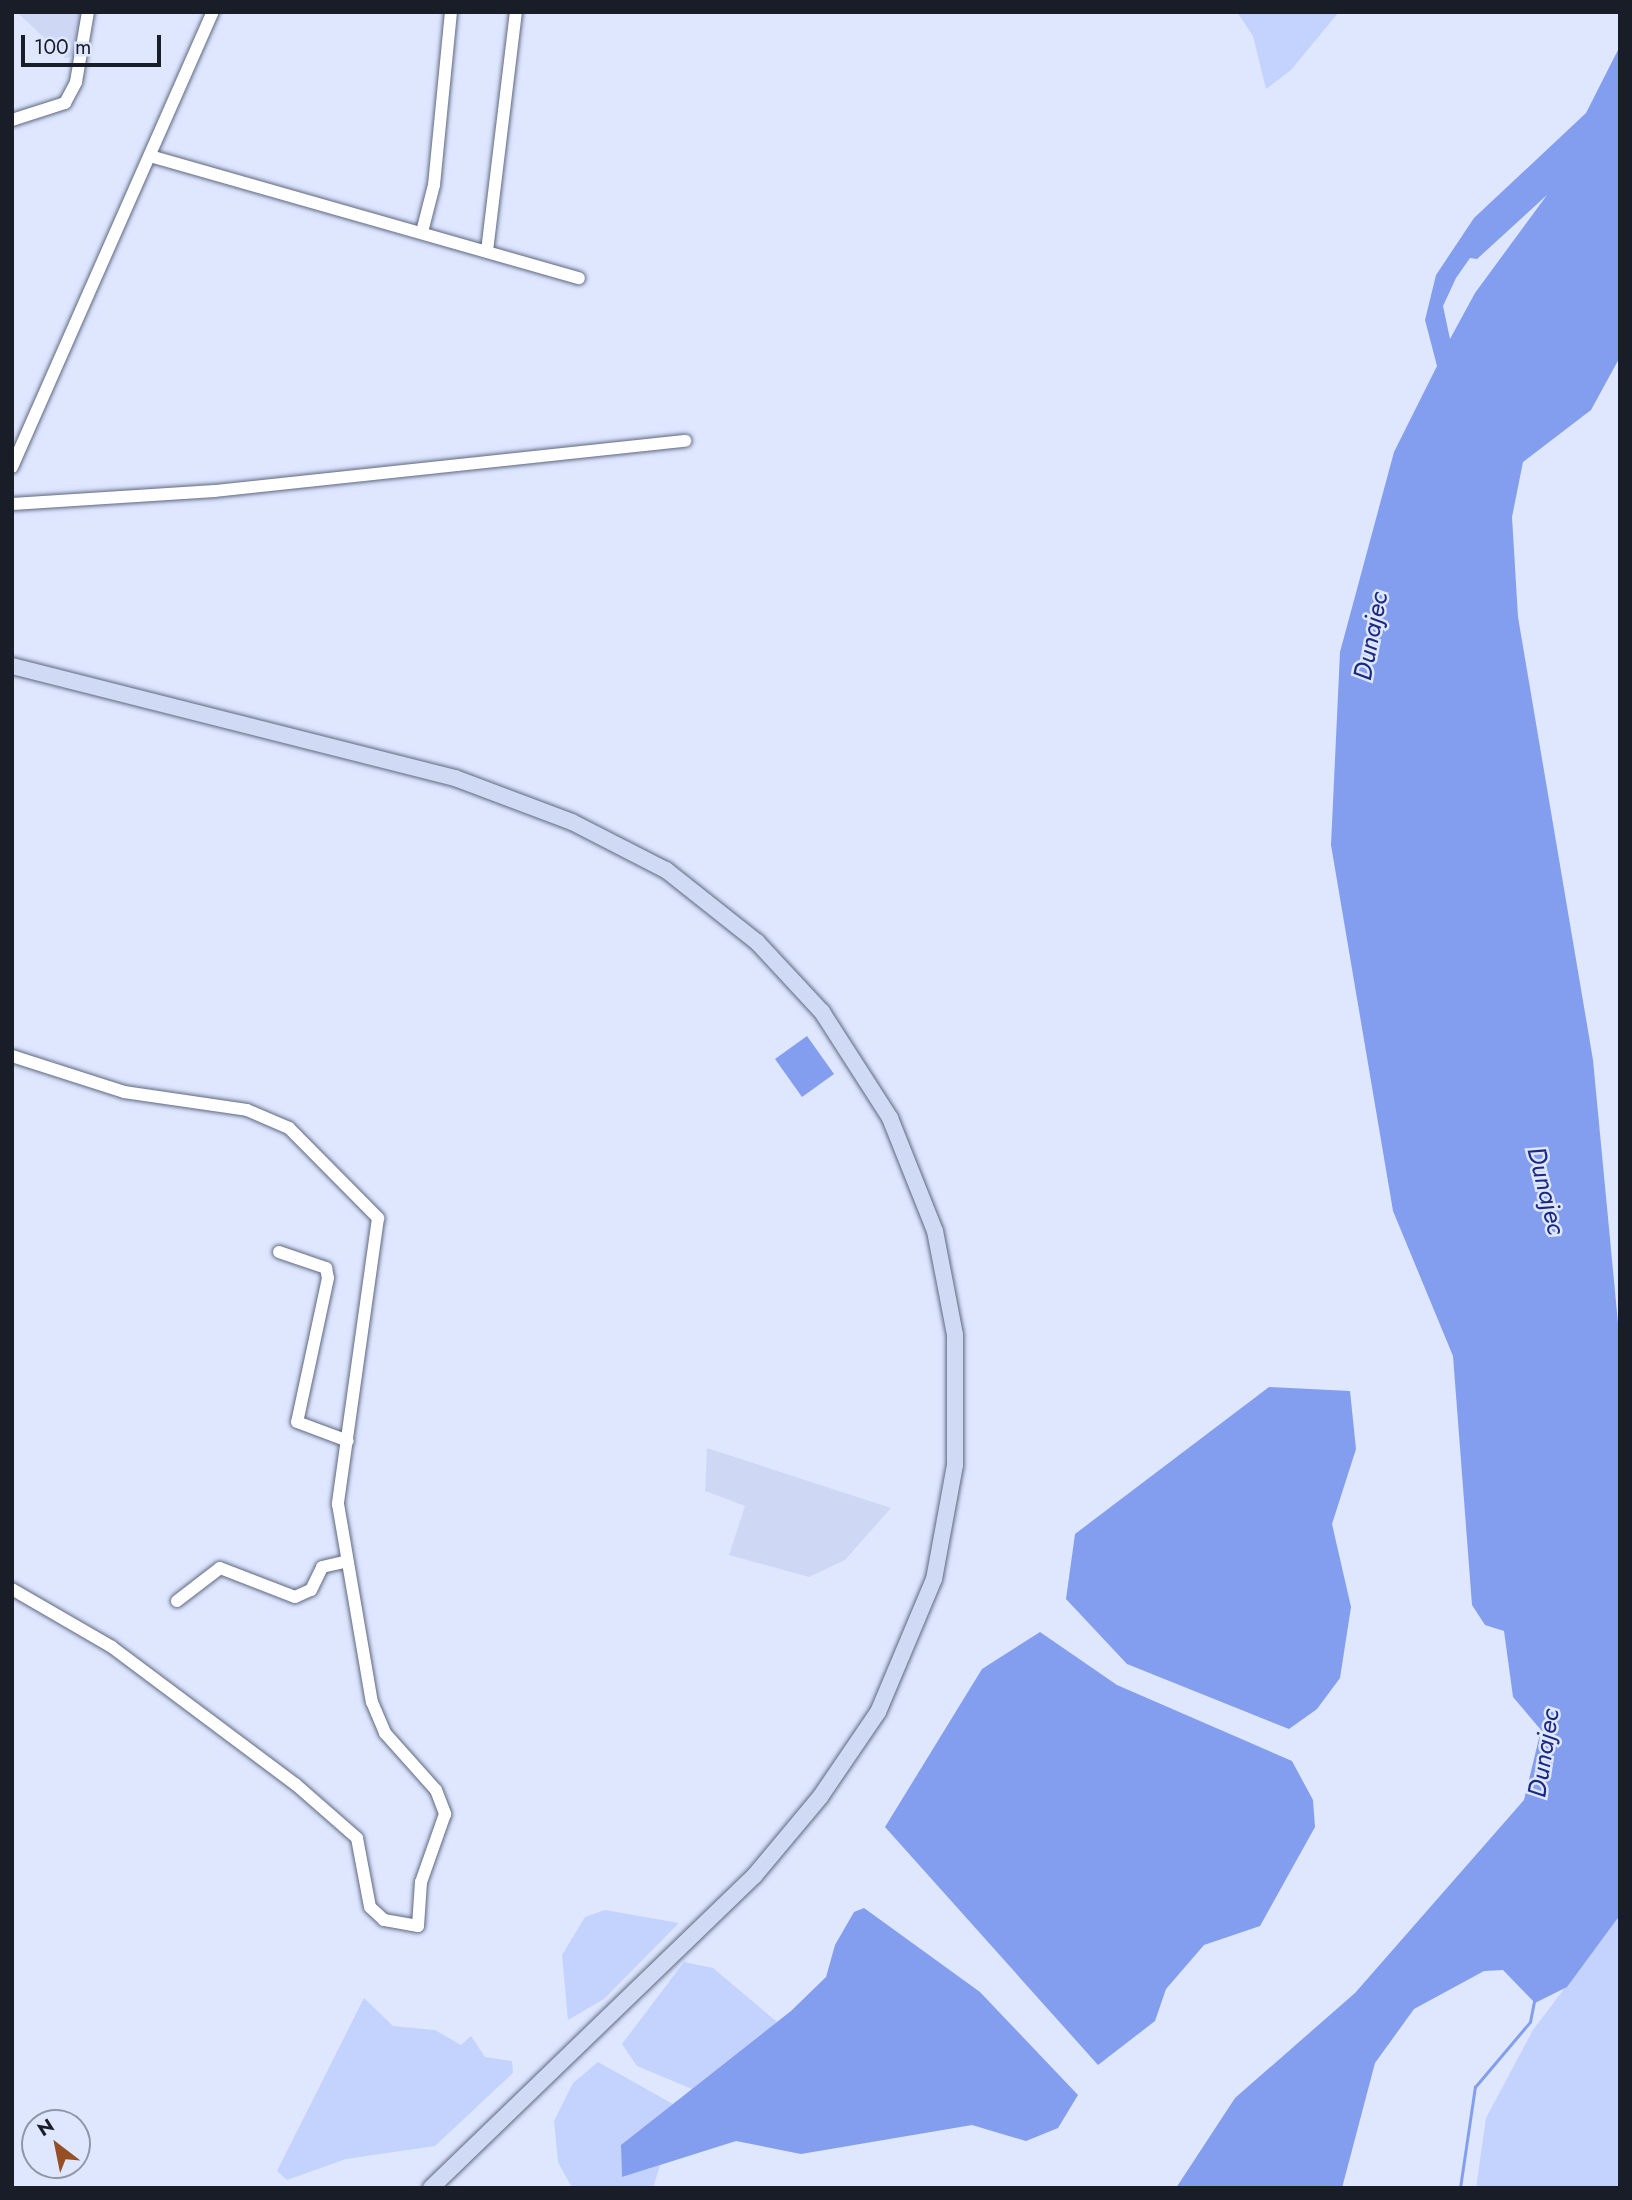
<!DOCTYPE html>
<style>
body{margin:0}
#map{position:relative;width:1632px;height:2200px;overflow:hidden;background:#dee7fe;font-family:Jost,sans-serif}
div>[style]{position:absolute}
.built>*{inset:0;background:#ced8f5}
.green>*{inset:0;background:#c4d3fe}
.water>*{inset:0;background:#839eef}
.stream>*{height:2.5px;margin:-1.25px;padding:0 1.25px;transform-origin:1.25px;border-radius:1.25px;background:#839eef}
.roads{filter:drop-shadow(0 0 2px #5f6881) drop-shadow(0 0 2px #5f6881)}
.minor>*{height:12px;margin:-6px;padding:0 6px;transform-origin:6px;border-radius:6px;background:#fff}
.major>*{height:16px;margin:-8px;padding:0 8px;transform-origin:8px;border-radius:8px;background:#d1daf4}
span{translate:-50% -50%;white-space:nowrap;text-align:center;line-height:1.15;-webkit-text-stroke:5px #dee7fe;paint-order:stroke}
.water-label{font-size:26px;color:#1b2985;font-style:italic}
.frame{position:absolute;inset:0;border:14px solid #191d27;pointer-events:none}
.north{position:absolute;left:21px;top:2109px;width:70px;height:70px;box-sizing:border-box;background:#dee7fe;border:2px solid #8f96a8;border-radius:50%;rotate:328deg;font-size:19px;font-weight:700;line-height:28px;text-align:center;color:#191d27}
.north::after{content:'';display:block;margin:auto;width:24px;height:32px;background:#945024;clip-path:polygon(50% 0,100% 100%,50% 72%,0 100%)}
.scale{position:absolute;left:21px;top:35px;width:140px;height:32px;box-sizing:border-box;border:4px solid #191d27;border-top:0;padding-left:9px;font-size:21px;line-height:24px;white-space:nowrap;color:#191d27;-webkit-text-stroke:5px #dee7fe;paint-order:stroke}
</style>
<div id="map">
<div class="built">
<div style="clip-path:polygon(17px 12px,84px 12px,79px 55px,65px 58px)"></div>
<div style="clip-path:polygon(707px 1448px,891px 1508px,845px 1560px,809px 1577px,729px 1555px,745px 1506px,705px 1491px)"></div>
</div>
<div class="green">
<div style="clip-path:polygon(1237px 12px,1339px 12px,1291px 70px,1266px 89px,1253px 36px)"></div>
<div style="clip-path:polygon(605px 1910px,679px 1923px,604px 1999px,568px 2020px,562px 1955px,585px 1917px)"></div>
<div style="clip-path:polygon(1620px 1915px,1620px 2188px,1476px 2188px,1486px 2118px,1533px 2030px)"></div>
<div style="clip-path:polygon(684px 1962px,713px 1968px,777px 2022px,692px 2089px,637px 2066px,622px 2044px)"></div>
<div style="clip-path:polygon(364px 1998px,393px 2026px,435px 2030px,461px 2045px,471px 2036px,485px 2057px,512px 2061px,513px 2073px,435px 2146px,346px 2159px,287px 2180px,277px 2171px)"></div>
<div style="clip-path:polygon(598px 2062px,673px 2104px,621px 2146px,622px 2177px,660px 2165px,653px 2188px,571px 2186px,558px 2162px,554px 2121px,573px 2083px)"></div>
</div>
<div class="water">
<div style="clip-path:polygon(evenodd,1620px 46px,1620px 357px,1591px 410px,1523px 462px,1512px 517px,1518px 617px,1593px 1060px,1620px 1344px,1620px 1915px,1567px 1987px,1535px 2003px,1503px 1970px,1484px 1971px,1414px 2009px,1375px 2063px,1342px 2188px,1176px 2188px,1235px 2098px,1355px 1993px,1524px 1800px,1541px 1730px,1513px 1697px,1504px 1631px,1485px 1625px,1472px 1605px,1453px 1356px,1393px 1211px,1331px 845px,1340px 652px,1394px 452px,1437px 366px,1425px 320px,1436px 275px,1474px 218px,1586px 113px,1620px 46px,1547px 195px,1475px 293px,1450px 339px,1443px 306px,1456px 278px,1470px 258px,1477px 259px,1547px 195px)"></div>
<div style="clip-path:polygon(807px 1036px,834px 1074px,802px 1097px,775px 1059px)"></div>
<div style="clip-path:polygon(1269px 1387px,1350px 1391px,1356px 1449px,1332px 1524px,1351px 1607px,1340px 1678px,1317px 1709px,1289px 1729px,1127px 1664px,1066px 1599px,1075px 1534px)"></div>
<div style="clip-path:polygon(1040px 1632px,1117px 1685px,1292px 1761px,1313px 1800px,1315px 1827px,1260px 1926px,1204px 1945px,1166px 1989px,1155px 2021px,1098px 2065px,885px 1827px,982px 1669px)"></div>
<div style="clip-path:polygon(864px 1908px,980px 1992px,1078px 2095px,1058px 2128px,1026px 2141px,972px 2125px,801px 2154px,736px 2141px,622px 2177px,621px 2145px,791px 2011px,826px 1977px,835px 1945px,854px 1912px)"></div>
</div>
<div class="stream">
<div style="left:1152px;top:2188px;width:33px"></div>
<div style="left:1460px;top:2188px;width:102px;rotate:-81.6deg"></div>
<div style="left:1475px;top:2087px;width:85px;rotate:-49.8deg"></div>
<div style="left:1530px;top:2022px;width:21px;rotate:-79deg"></div>
</div>
<div class="roads">
<div class="minor">
<div style="left:12px;top:120px;width:56px;rotate:-17.8deg"></div>
<div style="left:65px;top:103px;width:24px;rotate:-62deg"></div>
<div style="left:76px;top:82px;width:71px;rotate:-80.3deg"></div>
<div style="left:150px;top:156px;width:446px;rotate:15.9deg"></div>
<div style="left:422px;top:232px;width:49px;rotate:-75.7deg"></div>
<div style="left:434px;top:185px;width:174px;rotate:-84.4deg"></div>
<div style="left:487px;top:251px;width:241px;rotate:-83.1deg"></div>
<div style="left:12px;top:467px;width:497px;rotate:-66.2deg"></div>
<div style="left:12px;top:504px;width:203px;rotate:-3.7deg"></div>
<div style="left:215px;top:491px;width:473px;rotate:-6.1deg"></div>
<div style="left:12px;top:1056px;width:118px;rotate:17.8deg"></div>
<div style="left:124px;top:1092px;width:124px;rotate:8.3deg"></div>
<div style="left:247px;top:1110px;width:46px;rotate:23.2deg"></div>
<div style="left:289px;top:1128px;width:127px;rotate:45.3deg"></div>
<div style="left:378px;top:1218px;width:289px;rotate:98deg"></div>
<div style="left:338px;top:1504px;width:201px;rotate:80.3deg"></div>
<div style="left:372px;top:1702px;width:34px;rotate:67deg"></div>
<div style="left:385px;top:1733px;width:76px;rotate:48.2deg"></div>
<div style="left:436px;top:1790px;width:26px;rotate:69deg"></div>
<div style="left:445px;top:1814px;width:72px;rotate:109.4deg"></div>
<div style="left:421px;top:1882px;width:44px;rotate:93.9deg"></div>
<div style="left:418px;top:1926px;width:35px;rotate:-170deg"></div>
<div style="left:384px;top:1920px;width:19px;rotate:-137deg"></div>
<div style="left:370px;top:1907px;width:70px;rotate:-100.7deg"></div>
<div style="left:357px;top:1838px;width:82px;rotate:-138.9deg"></div>
<div style="left:295px;top:1784px;width:229px;rotate:-143.2deg"></div>
<div style="left:112px;top:1647px;width:116px;rotate:-149.9deg"></div>
<div style="left:279px;top:1252px;width:50px;rotate:18.8deg"></div>
<div style="left:326px;top:1268px;width:10px;rotate:79deg"></div>
<div style="left:328px;top:1278px;width:147px;rotate:102.1deg"></div>
<div style="left:297px;top:1422px;width:54px;rotate:20.4deg"></div>
<div style="left:177px;top:1601px;width:54px;rotate:-37.5deg"></div>
<div style="left:220px;top:1568px;width:80px;rotate:21.1deg"></div>
<div style="left:295px;top:1597px;width:17px;rotate:-24deg"></div>
<div style="left:311px;top:1590px;width:25px;rotate:-64deg"></div>
<div style="left:322px;top:1567px;width:23px;rotate:-13deg"></div>
</div>
<div class="major">
<div style="left:12px;top:666px;width:457px;rotate:14.2deg"></div>
<div style="left:455px;top:778px;width:125px;rotate:20.6deg"></div>
<div style="left:572px;top:822px;width:106px;rotate:27.1deg"></div>
<div style="left:666px;top:870px;width:116px;rotate:38.4deg"></div>
<div style="left:757px;top:942px;width:96px;rotate:47.1deg"></div>
<div style="left:822px;top:1012px;width:126px;rotate:57.3deg"></div>
<div style="left:890px;top:1118px;width:122px;rotate:68.3deg"></div>
<div style="left:935px;top:1231px;width:106px;rotate:79.1deg"></div>
<div style="left:955px;top:1335px;width:130px;rotate:90deg"></div>
<div style="left:955px;top:1465px;width:116px;rotate:100.4deg"></div>
<div style="left:934px;top:1579px;width:144px;rotate:112.8deg"></div>
<div style="left:878px;top:1712px;width:102px;rotate:124.2deg"></div>
<div style="left:821px;top:1796px;width:104px;rotate:129.9deg"></div>
<div style="left:754px;top:1876px;width:449px;rotate:136deg"></div>
</div>
</div>
<div class="water-label">
<span style="left:1371px;top:636px;rotate:-79deg">Dunajec</span>
<span style="left:1546px;top:1191px;rotate:76deg">Dunajec</span>
<span style="left:1544px;top:1753px;rotate:-81deg">Dunajec</span>
</div>
<div class="frame"></div>
<div class="north">N</div>
<div class="scale">100 m</div>
</div>
